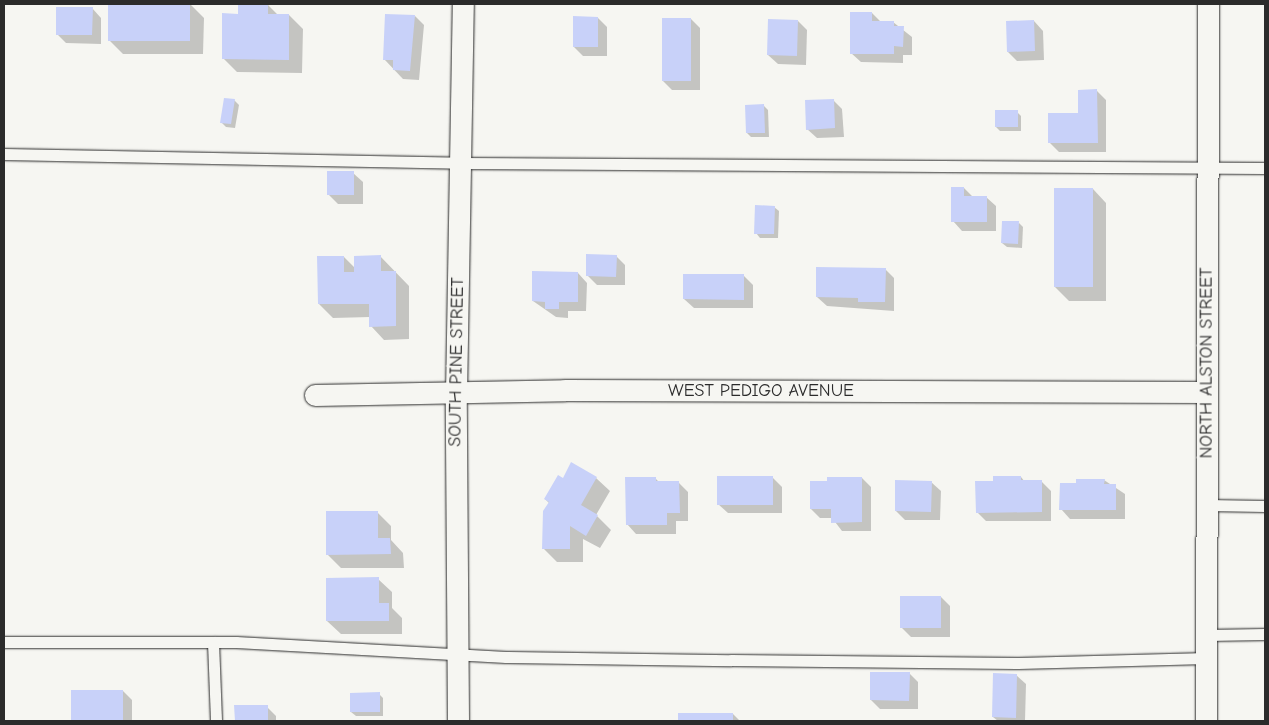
<!DOCTYPE html>
<style>
body{margin:0}
#map{position:relative;width:1269px;height:725px;overflow:hidden;background:#f6f6f2;font-family:"Comic Neue",sans-serif}
div>[style]{position:absolute}
.shadow>*{inset:0;background:#0003}
.building>*{inset:0;background:#c8d1f9}
.roads{filter:drop-shadow(0 0 1px #2b2b2b) drop-shadow(0 0 1px #2b2b2b)}
.lane>*{height:11px;margin:-5.5px;padding:0 5.5px;transform-origin:5.5px;border-radius:5.5px;background:#f6f6f2}
.street>*{height:21px;margin:-10.5px;padding:0 10.5px;transform-origin:10.5px;border-radius:10.5px;background:#f6f6f2}
span{translate:-50% -50%;white-space:nowrap;text-align:center;line-height:1.15;-webkit-text-stroke:4px #f6f6f2;paint-order:stroke}
.street-label{font-size:18px;color:#2b2b2b}
.frame{position:absolute;inset:0;border:5px solid #2b2b2b;pointer-events:none}
</style>
<div id="map">
<div class="shadow">
<div style="clip-path:polygon(109px 4px,190px 4px,204px 18px,203px 54px,123px 54px,109px 40px)"></div>
<div style="clip-path:polygon(268px 5px,278px 15px,289px 15px,303px 29px,302px 73px,237px 72px,223px 58px,239px 15px)"></div>
<div style="clip-path:polygon(92px 8px,101px 18px,101px 44px,66px 43px,57px 34px)"></div>
<div style="clip-path:polygon(872px 13px,881px 22px,893px 22px,912px 37px,912px 55px,903px 55px,903px 63px,861px 62px,851px 53px)"></div>
<div style="clip-path:polygon(415px 16px,424px 25px,419px 80px,403px 79px,384px 59px)"></div>
<div style="clip-path:polygon(598px 18px,607px 27px,607px 56px,583px 56px,574px 47px)"></div>
<div style="clip-path:polygon(691px 19px,700px 28px,700px 90px,672px 90px,663px 81px)"></div>
<div style="clip-path:polygon(798px 21px,807px 30px,806px 65px,778px 64px,768px 55px)"></div>
<div style="clip-path:polygon(1034px 21px,1043px 31px,1044px 60px,1017px 61px,1008px 52px)"></div>
<div style="clip-path:polygon(1097px 91px,1106px 100px,1106px 152px,1059px 152px,1050px 143px,1079px 115px)"></div>
<div style="clip-path:polygon(234px 100px,239px 105px,235px 128px,226px 127px,222px 123px)"></div>
<div style="clip-path:polygon(833px 100px,842px 109px,844px 137px,817px 138px,807px 129px)"></div>
<div style="clip-path:polygon(764px 106px,768px 110px,769px 137px,751px 137px,747px 133px)"></div>
<div style="clip-path:polygon(1017px 112px,1021px 116px,1021px 131px,1000px 131px,996px 127px)"></div>
<div style="clip-path:polygon(353px 173px,363px 182px,363px 204px,338px 204px,329px 195px)"></div>
<div style="clip-path:polygon(964px 188px,973px 197px,986px 197px,996px 206px,996px 231px,962px 231px,953px 221px)"></div>
<div style="clip-path:polygon(1093px 189px,1106px 203px,1106px 301px,1069px 301px,1055px 287px)"></div>
<div style="clip-path:polygon(774px 207px,779px 211px,778px 238px,760px 238px,756px 233px)"></div>
<div style="clip-path:polygon(1019px 223px,1023px 227px,1022px 248px,1007px 247px,1002px 243px)"></div>
<div style="clip-path:polygon(380px 256px,409px 286px,409px 339px,384px 340px,371px 326px,370px 317px,333px 318px,319px 304px,344px 257px,356px 269px)"></div>
<div style="clip-path:polygon(616px 256px,625px 265px,625px 285px,597px 285px,588px 276px)"></div>
<div style="clip-path:polygon(885px 269px,894px 278px,894px 311px,827px 306px,817px 297px)"></div>
<div style="clip-path:polygon(578px 273px,587px 283px,586px 311px,568px 311px,568px 318px,556px 317px,533px 301px)"></div>
<div style="clip-path:polygon(744px 276px,753px 285px,753px 308px,694px 308px,684px 299px)"></div>
<div style="clip-path:polygon(772px 477px,782px 487px,782px 513px,728px 513px,718px 504px)"></div>
<div style="clip-path:polygon(1021px 477px,1025px 482px,1042px 482px,1051px 491px,1051px 521px,986px 521px,977px 512px,994px 482px)"></div>
<div style="clip-path:polygon(596px 478px,610px 491px,596px 515px,611px 530px,600px 548px,583px 539px,583px 562px,557px 562px,544px 549px,549px 503px,545px 499px,563px 479px)"></div>
<div style="clip-path:polygon(655px 478px,660px 483px,679px 483px,688px 492px,688px 521px,676px 521px,676px 534px,636px 534px,627px 524px)"></div>
<div style="clip-path:polygon(862px 478px,871px 487px,871px 531px,842px 531px,832px 518px,820px 518px,811px 509px)"></div>
<div style="clip-path:polygon(1104px 480px,1125px 494px,1125px 519px,1070px 519px,1061px 509px)"></div>
<div style="clip-path:polygon(931px 482px,941px 491px,940px 520px,905px 520px,896px 511px)"></div>
<div style="clip-path:polygon(377px 512px,391px 526px,391px 540px,403px 553px,404px 568px,341px 568px,327px 554px)"></div>
<div style="clip-path:polygon(378px 579px,392px 592px,392px 608px,402px 618px,402px 634px,341px 634px,327px 621px)"></div>
<div style="clip-path:polygon(941px 597px,950px 606px,950px 637px,911px 637px,902px 628px)"></div>
<div style="clip-path:polygon(909px 673px,918px 682px,918px 709px,880px 709px,871px 700px)"></div>
<div style="clip-path:polygon(1016px 675px,1026px 684px,1025px 721px,998px 721px,993px 717px)"></div>
<div style="clip-path:polygon(123px 691px,132px 700px,132px 721px,73px 721px,72px 692px)"></div>
<div style="clip-path:polygon(379px 694px,383px 698px,383px 716px,356px 716px,351px 712px)"></div>
<div style="clip-path:polygon(236px 707px,267px 707px,276px 716px,276px 721px,236px 721px)"></div>
<div style="clip-path:polygon(733px 714px,740px 721px,679px 721px,679px 715px)"></div>
</div>
<div class="building">
<div style="clip-path:polygon(108px 4px,190px 4px,190px 41px,108px 41px)"></div>
<div style="clip-path:polygon(238px 4px,268px 4px,268px 14px,289px 14px,289px 60px,222px 59px,222px 13px,238px 14px)"></div>
<div style="clip-path:polygon(56px 7px,93px 7px,92px 35px,56px 35px)"></div>
<div style="clip-path:polygon(850px 12px,872px 12px,872px 21px,894px 21px,894px 26px,904px 26px,903px 47px,894px 46px,894px 54px,850px 54px)"></div>
<div style="clip-path:polygon(385px 14px,415px 15px,410px 71px,393px 70px,393px 60px,383px 60px)"></div>
<div style="clip-path:polygon(573px 16px,598px 17px,598px 47px,573px 47px)"></div>
<div style="clip-path:polygon(662px 18px,691px 18px,691px 81px,662px 81px)"></div>
<div style="clip-path:polygon(768px 19px,798px 20px,797px 56px,767px 55px)"></div>
<div style="clip-path:polygon(1034px 20px,1035px 51px,1007px 52px,1006px 21px)"></div>
<div style="clip-path:polygon(1097px 89px,1098px 143px,1048px 143px,1048px 113px,1078px 113px,1078px 90px)"></div>
<div style="clip-path:polygon(224px 98px,235px 99px,231px 124px,220px 123px)"></div>
<div style="clip-path:polygon(834px 99px,835px 128px,806px 130px,805px 100px)"></div>
<div style="clip-path:polygon(764px 104px,765px 133px,746px 133px,745px 105px)"></div>
<div style="clip-path:polygon(995px 110px,1018px 110px,1018px 127px,995px 127px)"></div>
<div style="clip-path:polygon(327px 171px,354px 171px,354px 195px,327px 195px)"></div>
<div style="clip-path:polygon(951px 187px,964px 187px,964px 196px,987px 196px,987px 222px,951px 222px)"></div>
<div style="clip-path:polygon(1054px 188px,1093px 188px,1093px 287px,1054px 287px)"></div>
<div style="clip-path:polygon(755px 205px,775px 206px,774px 234px,754px 234px)"></div>
<div style="clip-path:polygon(1002px 221px,1019px 221px,1018px 244px,1001px 243px)"></div>
<div style="clip-path:polygon(586px 254px,617px 255px,616px 277px,586px 276px)"></div>
<div style="clip-path:polygon(381px 255px,381px 271px,396px 271px,396px 326px,369px 327px,369px 304px,318px 304px,317px 256px,344px 256px,344px 272px,354px 272px,354px 256px)"></div>
<div style="clip-path:polygon(816px 267px,886px 268px,885px 302px,858px 302px,858px 298px,816px 297px)"></div>
<div style="clip-path:polygon(532px 271px,578px 272px,578px 302px,559px 302px,559px 309px,545px 309px,545px 302px,532px 301px)"></div>
<div style="clip-path:polygon(683px 274px,744px 274px,744px 300px,683px 299px)"></div>
<div style="clip-path:polygon(571px 462px,597px 477px,581px 505px,598px 515px,586px 536px,570px 526px,570px 549px,542px 549px,543px 511px,549px 502px,544px 499px,558px 475px,563px 478px)"></div>
<div style="clip-path:polygon(717px 476px,773px 476px,773px 505px,717px 505px)"></div>
<div style="clip-path:polygon(993px 476px,1021px 476px,1021px 480px,1042px 480px,1042px 512px,976px 513px,975px 481px,993px 481px)"></div>
<div style="clip-path:polygon(625px 477px,656px 477px,656px 481px,679px 481px,680px 513px,667px 513px,667px 525px,626px 525px)"></div>
<div style="clip-path:polygon(827px 477px,862px 477px,862px 522px,831px 523px,831px 509px,810px 509px,810px 481px,827px 481px)"></div>
<div style="clip-path:polygon(1076px 479px,1105px 479px,1104px 484px,1116px 484px,1116px 510px,1059px 510px,1060px 483px,1076px 483px)"></div>
<div style="clip-path:polygon(895px 480px,932px 481px,931px 512px,895px 511px)"></div>
<div style="clip-path:polygon(326px 511px,378px 511px,378px 538px,390px 538px,391px 554px,326px 555px)"></div>
<div style="clip-path:polygon(379px 577px,379px 603px,389px 603px,389px 621px,326px 621px,326px 578px)"></div>
<div style="clip-path:polygon(900px 596px,941px 596px,941px 628px,900px 628px)"></div>
<div style="clip-path:polygon(870px 672px,910px 672px,909px 701px,870px 700px)"></div>
<div style="clip-path:polygon(993px 673px,1017px 674px,1016px 718px,992px 717px)"></div>
<div style="clip-path:polygon(71px 690px,123px 690px,123px 721px,71px 721px)"></div>
<div style="clip-path:polygon(380px 692px,380px 712px,350px 712px,350px 693px)"></div>
<div style="clip-path:polygon(234px 705px,268px 705px,268px 721px,235px 721px)"></div>
<div style="clip-path:polygon(678px 713px,733px 713px,733px 721px,678px 721px)"></div>
</div>
<div class="roads">
<div class="lane">
<div style="left:4px;top:154px;width:457px;rotate:1.1deg"></div>
<div style="left:461px;top:163px;width:804px;rotate:0.36deg"></div>
<div style="left:1207px;top:505px;width:58px;rotate:1deg"></div>
<div style="left:1207px;top:635px;width:58px;rotate:-1deg"></div>
<div style="left:4px;top:642px;width:232px"></div>
<div style="left:236px;top:642px;width:270px;rotate:3.2deg"></div>
<div style="left:506px;top:657px;width:225px;rotate:0.8deg"></div>
<div style="left:731px;top:660px;width:285px;rotate:0.6deg"></div>
<div style="left:1016px;top:663px;width:191px;rotate:-1.5deg"></div>
<div style="left:213px;top:642px;width:79px;rotate:87.8deg"></div>
</div>
<div class="street">
<div style="left:315px;top:395px;width:250px;rotate:-1.1deg"></div>
<div style="left:565px;top:390px;width:642px;rotate:0.18deg"></div>
<div style="left:458px;top:721px;width:327px;rotate:-90.4deg"></div>
<div style="left:456px;top:394px;width:390px;rotate:-89deg"></div>
<div style="left:1206px;top:721px;width:717px;rotate:-89.84deg"></div>
</div>
</div>
<div class="street-label">
<span style="left:457px;top:362px;rotate:-89deg">SOUTH PINE STREET</span>
<span style="left:1207px;top:363px;rotate:-90deg">NORTH ALSTON STREET</span>
<span style="left:761px;top:391px">WEST PEDIGO AVENUE</span>
</div>
<div class="frame"></div>
</div>
